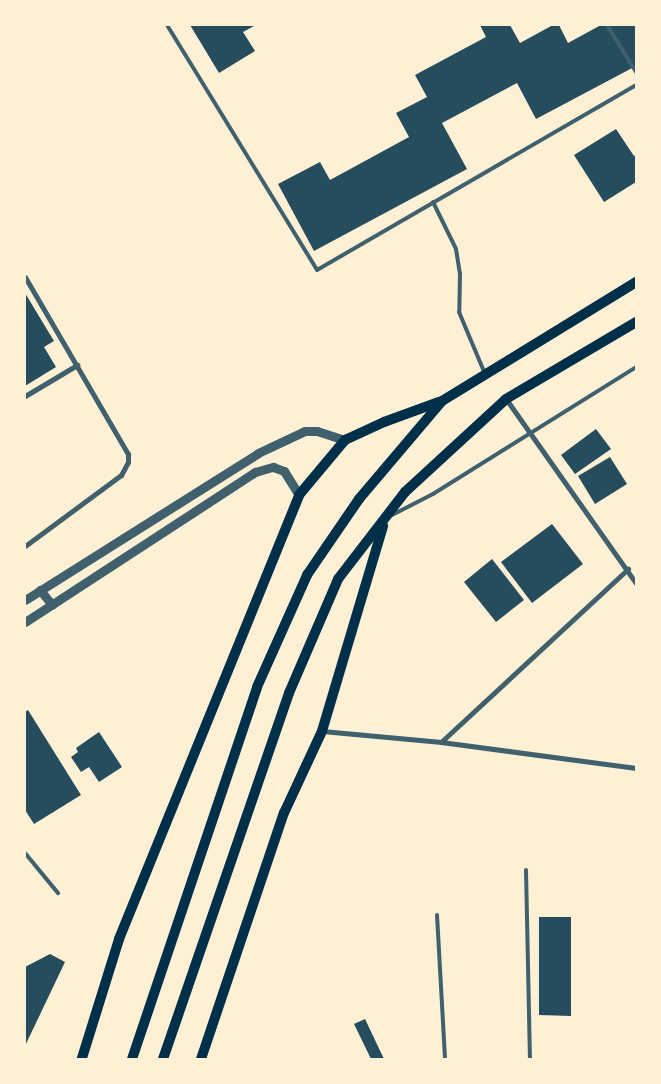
<!DOCTYPE html>
<style>
body{margin:0}
#map{position:relative;width:661px;height:1084px;overflow:hidden;background:#fdf0d5;font-family:"Asap Condensed",sans-serif}
div>[style]{position:absolute}
.building>*{inset:0;background:#264d5e}
.service>*{height:4px;margin:-2px;padding:0 2px;transform-origin:2px;border-radius:2px;background:#3f606c}
.minor>*{height:5px;margin:-2.5px;padding:0 2.5px;transform-origin:2.5px;border-radius:2.5px;background:#3f606c}
.tertiary>*{height:9px;margin:-4.5px;padding:0 4.5px;transform-origin:4.5px;border-radius:4.5px;background:#3f606c}
.secondary>*{height:10px;margin:-5px;padding:0 5px;transform-origin:5px;border-radius:5px;background:#003049}
span{translate:-50% -50%;white-space:nowrap;text-align:center;line-height:1.15;-webkit-text-stroke:4px #fdf0d5;paint-order:stroke}
.frame{position:absolute;inset:0;border:26px solid #fdf0d5;pointer-events:none}
</style>
<div id="map">
<div class="building">
<div style="clip-path:polygon(190px 25px,256px 25px,243px 32px,255px 51px,219px 73px)"></div>
<div style="clip-path:polygon(480px 25px,510px 25px,520px 43px,553px 25px,559px 25px,568px 43px,601px 25px,636px 25px,636px 66px,536px 119px,517px 83px,442px 123px,467px 169px,314px 251px,278px 184px,320px 162px,330px 180px,409px 137px,396px 113px,427px 97px,415px 75px,486px 37px)"></div>
<div style="clip-path:polygon(616px 129px,634px 156px,636px 155px,636px 182px,604px 202px,574px 155px)"></div>
<div style="clip-path:polygon(25px 293px,54px 341px,44px 347px,56px 367px,25px 386px)"></div>
<div style="clip-path:polygon(596px 429px,611px 449px,575px 474px,561px 455px)"></div>
<div style="clip-path:polygon(610px 457px,627px 484px,595px 504px,578px 476px)"></div>
<div style="clip-path:polygon(552px 524px,583px 564px,532px 603px,501px 562px)"></div>
<div style="clip-path:polygon(492px 559px,524px 600px,496px 622px,464px 582px)"></div>
<div style="clip-path:polygon(28px 710px,81px 795px,34px 824px,25px 810px,25px 712px)"></div>
<div style="clip-path:polygon(99px 732px,122px 767px,99px 782px,89px 767px,81px 772px,71px 757px,78px 752px,76px 748px)"></div>
<div style="clip-path:polygon(539px 917px,571px 917px,571px 1016px,539px 1015px)"></div>
<div style="clip-path:polygon(50px 954px,65px 962px,25px 1046px,25px 967px)"></div>
<div style="clip-path:polygon(365px 1019px,384px 1059px,371px 1059px,354px 1024px)"></div>
</div>
<div class="service">
<div style="left:167px;top:25px;width:287px;rotate:58.5deg"></div>
<div style="left:317px;top:270px;width:369px;rotate:-30.1deg"></div>
<div style="left:607px;top:25px;width:55px;rotate:58.3deg"></div>
<div style="left:433px;top:202px;width:52px;rotate:63.9deg"></div>
<div style="left:456px;top:249px;width:24px;rotate:81deg"></div>
<div style="left:460px;top:273px;width:39px;rotate:91deg"></div>
<div style="left:459px;top:312px;width:67px;rotate:67.2deg"></div>
<div style="left:392px;top:515px;width:46px;rotate:-27.1deg"></div>
<div style="left:433px;top:494px;width:239px;rotate:-32deg"></div>
<div style="left:25px;top:853px;width:52px;rotate:50.5deg"></div>
<div style="left:526px;top:870px;width:189px;rotate:88.8deg"></div>
<div style="left:437px;top:915px;width:144px;rotate:86.8deg"></div>
</div>
<div class="minor">
<div style="left:25px;top:277px;width:205px;rotate:59.8deg"></div>
<div style="left:128px;top:454px;width:8px;rotate:90deg"></div>
<div style="left:128px;top:462px;width:15px;rotate:118deg"></div>
<div style="left:121px;top:475px;width:119px;rotate:143.5deg"></div>
<div style="left:25px;top:396px;width:61px;rotate:-30.8deg"></div>
<div style="left:506px;top:399px;width:225px;rotate:54.8deg"></div>
<div style="left:322px;top:731px;width:120px;rotate:5.3deg"></div>
<div style="left:441px;top:742px;width:197px;rotate:7.6deg"></div>
<div style="left:441px;top:742px;width:255px;rotate:-42.8deg"></div>
</div>
<div class="tertiary">
<div style="left:40px;top:590px;width:19px;rotate:51deg"></div>
<div style="left:25px;top:600px;width:275px;rotate:-32.2deg"></div>
<div style="left:258px;top:453px;width:52px;rotate:-25.1deg"></div>
<div style="left:305px;top:431px;width:12px"></div>
<div style="left:317px;top:431px;width:29px;rotate:18deg"></div>
<div style="left:25px;top:622px;width:275px;rotate:-33.1deg"></div>
<div style="left:255px;top:472px;width:19px;rotate:-16deg"></div>
<div style="left:273px;top:467px;width:12px;rotate:20deg"></div>
<div style="left:284px;top:471px;width:28px;rotate:58deg"></div>
</div>
<div class="secondary">
<div style="left:82px;top:1058px;width:125px;rotate:-72.7deg"></div>
<div style="left:119px;top:939px;width:479px;rotate:-67.9deg"></div>
<div style="left:299px;top:495px;width:72px;rotate:-50.1deg"></div>
<div style="left:345px;top:440px;width:43px;rotate:-24.8deg"></div>
<div style="left:384px;top:422px;width:59px;rotate:-20deg"></div>
<div style="left:132px;top:1059px;width:392px;rotate:-71.4deg"></div>
<div style="left:257px;top:687px;width:123px;rotate:-65.9deg"></div>
<div style="left:307px;top:575px;width:92px;rotate:-55.6deg"></div>
<div style="left:359px;top:499px;width:128px;rotate:-49.7deg"></div>
<div style="left:442px;top:401px;width:228px;rotate:-31.5deg"></div>
<div style="left:163px;top:1059px;width:387px;rotate:-71deg"></div>
<div style="left:289px;top:693px;width:124px;rotate:-66.7deg"></div>
<div style="left:338px;top:579px;width:110px;rotate:-52.4deg"></div>
<div style="left:405px;top:492px;width:137px;rotate:-42.6deg"></div>
<div style="left:506px;top:399px;width:151px;rotate:-30.6deg"></div>
<div style="left:201px;top:1059px;width:260px;rotate:-71.4deg"></div>
<div style="left:284px;top:813px;width:90px;rotate:-65.1deg"></div>
<div style="left:322px;top:731px;width:214px;rotate:-73.4deg"></div>
</div>
<div class="frame"></div>
</div>
